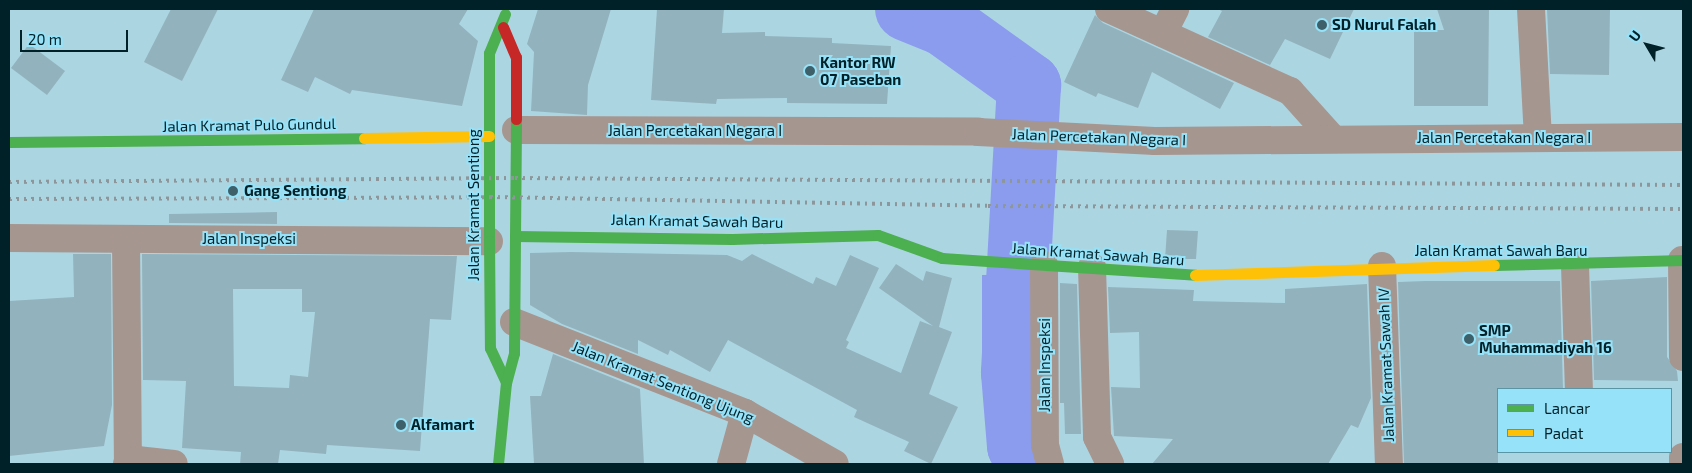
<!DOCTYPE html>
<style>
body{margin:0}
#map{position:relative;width:1692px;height:473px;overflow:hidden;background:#acd5e2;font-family:"Exo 2",sans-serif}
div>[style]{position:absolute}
.water>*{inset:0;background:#8b9cee}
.river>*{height:64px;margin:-32px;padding:0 32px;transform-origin:32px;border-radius:32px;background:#8b9cee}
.building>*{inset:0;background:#92b3bd}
.street>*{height:28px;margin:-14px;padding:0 14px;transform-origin:14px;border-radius:14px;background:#a69690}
.fast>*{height:11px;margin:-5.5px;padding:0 5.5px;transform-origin:5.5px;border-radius:5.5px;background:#4caf50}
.slow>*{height:11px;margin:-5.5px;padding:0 5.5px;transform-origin:5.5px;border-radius:5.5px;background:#ffc107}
.jam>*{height:11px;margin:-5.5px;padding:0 5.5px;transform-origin:5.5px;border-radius:5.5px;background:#c62828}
.rail>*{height:4px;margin-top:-2px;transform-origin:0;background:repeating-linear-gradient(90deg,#8d979b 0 2.5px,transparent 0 7.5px)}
.dots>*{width:14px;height:14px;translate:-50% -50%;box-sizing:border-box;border:2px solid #96e2f8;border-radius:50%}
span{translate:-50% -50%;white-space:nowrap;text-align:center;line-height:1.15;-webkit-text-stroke:4px #96e2f8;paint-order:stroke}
.poi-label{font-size:15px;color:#012129;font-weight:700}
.left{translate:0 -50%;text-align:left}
.street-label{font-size:15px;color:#012129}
.frame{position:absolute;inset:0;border:10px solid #012129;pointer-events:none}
.legend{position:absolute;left:1497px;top:388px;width:175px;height:65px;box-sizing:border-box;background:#96e2f8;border:1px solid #5a95a5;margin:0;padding:6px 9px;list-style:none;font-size:15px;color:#012129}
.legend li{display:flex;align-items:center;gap:10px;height:25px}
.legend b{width:25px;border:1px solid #5a95a5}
.north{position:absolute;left:1622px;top:20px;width:50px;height:50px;-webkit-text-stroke:4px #96e2f8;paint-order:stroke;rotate:307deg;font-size:14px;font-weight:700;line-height:20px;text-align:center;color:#012129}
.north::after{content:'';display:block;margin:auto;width:18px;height:22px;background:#012129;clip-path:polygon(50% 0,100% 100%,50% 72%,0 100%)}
.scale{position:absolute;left:20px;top:30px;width:108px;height:22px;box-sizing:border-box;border:2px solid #012129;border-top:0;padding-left:6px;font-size:15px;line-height:18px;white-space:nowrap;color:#012129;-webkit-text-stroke:4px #96e2f8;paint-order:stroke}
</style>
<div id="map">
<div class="water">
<div style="clip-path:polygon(1033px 274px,1040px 464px,1007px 464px,982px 364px,982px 275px)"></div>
</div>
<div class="river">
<div style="left:907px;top:9px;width:40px;rotate:22deg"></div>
<div style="left:944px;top:24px;width:105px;rotate:35.7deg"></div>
<div style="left:1029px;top:85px;width:288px;rotate:93.2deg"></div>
<div style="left:1013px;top:373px;width:73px;rotate:85.3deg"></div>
<div style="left:1019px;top:446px;width:20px;rotate:63deg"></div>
</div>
<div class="building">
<div style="clip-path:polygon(171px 9px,218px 9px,182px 81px,144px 62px)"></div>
<div style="clip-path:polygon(314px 9px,468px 9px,459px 24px,478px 41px,462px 106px,352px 90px,350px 94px,315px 77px,308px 92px,281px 80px)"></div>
<div style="clip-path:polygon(538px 9px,611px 9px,588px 85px,587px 115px,531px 111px,534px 52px,527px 44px)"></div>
<div style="clip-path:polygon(657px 9px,724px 9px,722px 33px,765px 32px,765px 36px,832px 38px,832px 43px,891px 46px,887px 104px,787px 103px,787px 98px,717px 99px,716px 104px,651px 100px)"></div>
<div style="clip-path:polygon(1218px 9px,1354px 9px,1330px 59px,1285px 39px,1270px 65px,1208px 37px,1222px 11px)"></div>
<div style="clip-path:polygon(1437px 9px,1489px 9px,1488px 106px,1414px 106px,1414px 30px,1444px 30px)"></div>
<div style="clip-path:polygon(1547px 9px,1610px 9px,1609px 75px,1550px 74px)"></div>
<div style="clip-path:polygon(1095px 15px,1103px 23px,1234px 83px,1220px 109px,1152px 72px,1138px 108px,1098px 93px,1096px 97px,1064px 82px)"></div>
<div style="clip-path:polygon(29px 44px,65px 71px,47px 95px,11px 68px)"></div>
<div style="clip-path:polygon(277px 212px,277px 224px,169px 223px,169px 214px)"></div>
<div style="clip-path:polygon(1167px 230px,1198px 231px,1196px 259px,1165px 259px)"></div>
<div style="clip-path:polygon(571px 252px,727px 255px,742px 261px,752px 254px,813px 284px,816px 277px,836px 286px,850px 255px,879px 268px,846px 340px,849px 342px,846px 348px,901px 373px,920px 321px,933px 326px,879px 288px,896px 264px,923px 281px,926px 271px,952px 278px,939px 327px,952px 332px,929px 394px,958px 407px,931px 464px,904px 451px,909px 442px,854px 417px,857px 410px,728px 340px,710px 372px,670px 350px,668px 355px,638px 340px,638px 354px,562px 324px,530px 305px,530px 253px)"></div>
<div style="clip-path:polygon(73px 254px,111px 254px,112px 405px,104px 446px,9px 456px,9px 301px,74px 297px)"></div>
<div style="clip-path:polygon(evenodd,142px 254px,457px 256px,451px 320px,430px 319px,420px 451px,327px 445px,326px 454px,280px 450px,278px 464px,240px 464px,241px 452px,182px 448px,186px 381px,143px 380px,142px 254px,233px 289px,302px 289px,302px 312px,315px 312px,308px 377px,290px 375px,289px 388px,234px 386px,233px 289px)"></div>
<div style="clip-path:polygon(1667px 277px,1667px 357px,1677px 371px,1678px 381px,1594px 380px,1591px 281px)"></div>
<div style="clip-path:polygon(1425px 281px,1560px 281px,1563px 389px,1498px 389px,1498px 464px,1404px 464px,1398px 282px)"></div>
<div style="clip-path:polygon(1060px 283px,1077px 284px,1081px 434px,1065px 434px,1064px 403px,1060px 403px)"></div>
<div style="clip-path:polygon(1367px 284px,1371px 398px,1358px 428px,1351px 425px,1328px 464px,1152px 464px,1173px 439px,1114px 436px,1111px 387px,1140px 388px,1139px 332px,1110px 333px,1108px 287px,1194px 290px,1193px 301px,1285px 303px,1285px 289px)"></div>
<div style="clip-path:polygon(553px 354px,640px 389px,644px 464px,534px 464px,530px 396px,541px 396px)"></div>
</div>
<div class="street">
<div style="left:1109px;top:9px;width:199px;rotate:24.4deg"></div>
<div style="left:1290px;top:91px;width:64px;rotate:48.1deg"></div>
<div style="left:1531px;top:9px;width:128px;rotate:86.9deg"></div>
<div style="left:1163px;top:33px;width:27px;rotate:-63deg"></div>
<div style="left:516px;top:130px;width:462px;rotate:0.2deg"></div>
<div style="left:978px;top:132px;width:177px;rotate:2.9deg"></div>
<div style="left:1155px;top:141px;width:528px;rotate:-0.43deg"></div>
<div style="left:9px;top:238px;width:480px;rotate:0.4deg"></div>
<div style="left:126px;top:239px;width:224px;rotate:89.5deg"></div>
<div style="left:1682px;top:260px;width:97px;rotate:89.4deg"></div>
<div style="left:1044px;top:265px;width:180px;rotate:89.7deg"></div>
<div style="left:1045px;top:445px;width:20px;rotate:75deg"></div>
<div style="left:1575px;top:265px;width:124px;rotate:88.2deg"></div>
<div style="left:1382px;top:266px;width:198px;rotate:88deg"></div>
<div style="left:1092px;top:267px;width:170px;rotate:88.3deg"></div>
<div style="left:1097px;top:437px;width:30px;rotate:64deg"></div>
<div style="left:514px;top:322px;width:248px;rotate:21.5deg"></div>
<div style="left:745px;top:413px;width:103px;rotate:29.5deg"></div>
<div style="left:127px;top:464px;width:11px;rotate:-22deg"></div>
<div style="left:137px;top:460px;width:37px;rotate:6deg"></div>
<div style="left:731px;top:464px;width:53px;rotate:-74.6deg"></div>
<div style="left:1683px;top:464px;width:7px;rotate:-90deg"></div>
</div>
<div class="fast">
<div style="left:505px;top:14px;width:42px;rotate:112.3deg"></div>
<div style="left:489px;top:53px;width:188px;rotate:90deg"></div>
<div style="left:489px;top:241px;width:107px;rotate:89.5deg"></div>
<div style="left:490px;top:348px;width:38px;rotate:65deg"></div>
<div style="left:9px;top:142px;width:355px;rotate:-0.6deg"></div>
<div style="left:515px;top:236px;width:217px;rotate:0.8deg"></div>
<div style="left:732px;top:239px;width:146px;rotate:-1.6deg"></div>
<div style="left:878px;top:235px;width:68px;rotate:19.8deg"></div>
<div style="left:942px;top:258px;width:254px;rotate:3.8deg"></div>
<div style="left:1494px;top:265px;width:189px;rotate:-1.5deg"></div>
<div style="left:498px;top:464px;width:81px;rotate:-84.4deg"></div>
<div style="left:506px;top:383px;width:31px;rotate:-75deg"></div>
<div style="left:514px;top:353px;width:234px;rotate:-89.5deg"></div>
</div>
<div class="slow">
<div style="left:364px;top:138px;width:125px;rotate:-0.9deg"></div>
<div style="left:1195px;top:275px;width:299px;rotate:-1.9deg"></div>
</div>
<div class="jam">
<div style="left:503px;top:27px;width:33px;rotate:67deg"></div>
<div style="left:516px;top:57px;width:62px;rotate:90deg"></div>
</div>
<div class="rail">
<div style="left:9px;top:182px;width:506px;rotate:-0.45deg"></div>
<div style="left:515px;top:178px;width:1168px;rotate:0.34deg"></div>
<div style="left:9px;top:199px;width:481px;rotate:-0.2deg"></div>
<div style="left:490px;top:197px;width:498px;rotate:1deg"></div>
<div style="left:988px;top:206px;width:695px;rotate:0.25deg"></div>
</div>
<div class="dots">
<div style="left:1322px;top:25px;background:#3d606a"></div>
<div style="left:810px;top:71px;background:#3d606a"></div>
<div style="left:233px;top:191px;background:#3d606a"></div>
<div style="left:1469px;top:339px;background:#3d606a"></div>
<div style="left:401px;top:425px;background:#3d606a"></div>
</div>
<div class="poi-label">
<span class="left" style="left:1332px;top:25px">SD Nurul Falah</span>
<span class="left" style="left:820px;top:71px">Kantor RW<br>07 Paseban</span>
<span class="left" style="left:244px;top:191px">Gang Sentiong</span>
<span class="left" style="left:1479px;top:339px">SMP<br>Muhammadiyah 16</span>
<span class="left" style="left:411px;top:425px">Alfamart</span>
</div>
<div class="street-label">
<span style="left:249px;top:125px;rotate:-1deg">Jalan Kramat Pulo Gundul</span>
<span style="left:695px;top:131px">Jalan Percetakan Negara I</span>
<span style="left:1099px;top:137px;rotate:2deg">Jalan Percetakan Negara I</span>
<span style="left:1504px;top:138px">Jalan Percetakan Negara I</span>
<span style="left:474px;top:205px;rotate:-90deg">Jalan Kramat Sentiong</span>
<span style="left:697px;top:221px;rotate:1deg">Jalan Kramat Sawah Baru</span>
<span style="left:249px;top:239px">Jalan Inspeksi</span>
<span style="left:1501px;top:251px">Jalan Kramat Sawah Baru</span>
<span style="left:1098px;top:254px;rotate:4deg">Jalan Kramat Sawah Baru</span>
<span style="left:1045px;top:365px;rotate:-90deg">Jalan Inspeksi</span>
<span style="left:1386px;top:365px;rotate:-92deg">Jalan Kramat Sawah IV</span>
<span style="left:663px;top:382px;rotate:22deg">Jalan Kramat Sentiong Ujung</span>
</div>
<div class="frame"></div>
<ul class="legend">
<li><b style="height:6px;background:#4caf50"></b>Lancar</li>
<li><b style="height:6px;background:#ffc107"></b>Padat</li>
</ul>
<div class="north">U</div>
<div class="scale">20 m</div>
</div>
